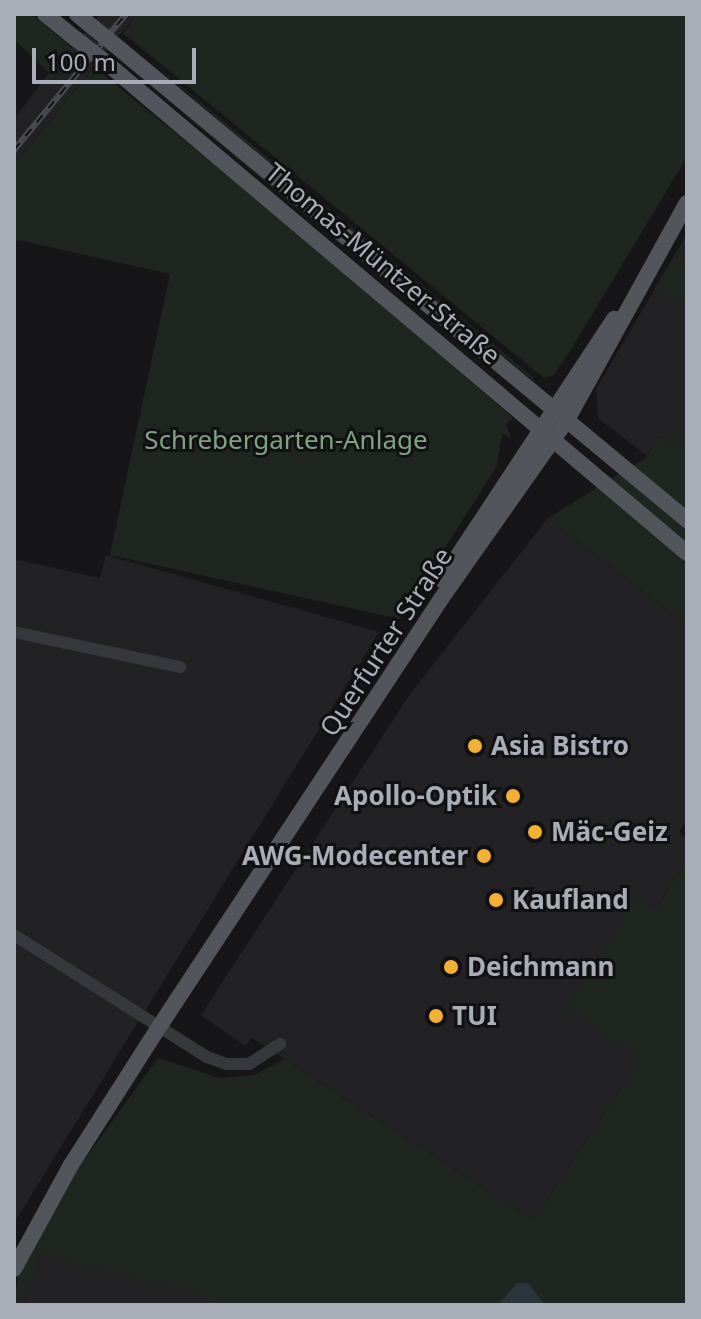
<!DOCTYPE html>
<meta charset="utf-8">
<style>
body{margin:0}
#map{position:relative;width:701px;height:1319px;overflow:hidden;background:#161618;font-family:"Noto Sans",sans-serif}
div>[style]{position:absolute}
.built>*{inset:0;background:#222225}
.green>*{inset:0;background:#1e261f}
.water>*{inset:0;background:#2c353c}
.minor>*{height:12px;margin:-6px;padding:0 6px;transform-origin:6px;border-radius:6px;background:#37383d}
.major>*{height:16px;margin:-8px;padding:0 8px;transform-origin:8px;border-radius:8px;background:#53555c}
.rail>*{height:6px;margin-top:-3px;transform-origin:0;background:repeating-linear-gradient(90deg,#111113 0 9px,#4a4c52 0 18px);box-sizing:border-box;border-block:2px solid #4a4c52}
.major-bridge>*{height:16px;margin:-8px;padding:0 8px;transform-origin:8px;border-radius:8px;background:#53555c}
.dots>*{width:22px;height:22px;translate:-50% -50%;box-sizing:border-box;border:4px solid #111113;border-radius:50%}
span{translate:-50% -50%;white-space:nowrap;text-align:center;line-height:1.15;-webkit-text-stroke:6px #111113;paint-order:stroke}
.street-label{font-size:26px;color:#a8adb8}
.park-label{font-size:26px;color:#7fa381}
.poi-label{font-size:26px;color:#a8adb8;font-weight:700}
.left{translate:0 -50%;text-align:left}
.right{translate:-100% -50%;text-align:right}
.frame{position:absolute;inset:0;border:16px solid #a8adb8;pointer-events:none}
.scale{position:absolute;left:32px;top:48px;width:164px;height:36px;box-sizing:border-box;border:4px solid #a8adb8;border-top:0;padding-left:10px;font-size:24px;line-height:28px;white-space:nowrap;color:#a8adb8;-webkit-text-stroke:6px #111113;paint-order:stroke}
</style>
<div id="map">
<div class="built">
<div style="clip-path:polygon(100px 14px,137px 14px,14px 164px,14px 119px)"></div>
<div style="clip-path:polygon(687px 234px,687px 450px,657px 436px,647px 456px,598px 418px,596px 389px)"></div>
<div style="clip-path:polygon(548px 518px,687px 625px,687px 820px,679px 832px,687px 838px,687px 859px,656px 909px,636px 898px,640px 1058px,534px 1221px,252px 1038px,245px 1046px,201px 1015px,410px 694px)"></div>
<div style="clip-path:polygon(106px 555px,379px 632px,14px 1223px,14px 559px,100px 578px)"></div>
<div style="clip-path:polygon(40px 1255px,232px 1301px,237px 1305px,23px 1305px)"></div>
</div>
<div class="green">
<div style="clip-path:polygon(14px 14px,32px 14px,73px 49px,14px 119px,49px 73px,14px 39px)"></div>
<div style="clip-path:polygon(137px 14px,687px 14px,687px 157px,572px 348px,554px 375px,544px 378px,123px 33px)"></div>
<div style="clip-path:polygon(141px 53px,534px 378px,534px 381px,345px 229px)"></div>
<div style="clip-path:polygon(120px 54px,307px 210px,400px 294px,117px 58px)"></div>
<div style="clip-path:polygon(94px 67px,299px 233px,513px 418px,506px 424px,511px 438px,502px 433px,497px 466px,400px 619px,110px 555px,170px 274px,14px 239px,14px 164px)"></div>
<div style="clip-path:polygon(675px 256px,687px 263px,687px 307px,654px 289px)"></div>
<div style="clip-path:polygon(657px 436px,687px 450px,687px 625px,548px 518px,647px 457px)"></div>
<div style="clip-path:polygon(687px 859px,687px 1305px,237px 1305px,40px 1255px,23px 1305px,14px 1305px,18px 1274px,72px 1177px,158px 1058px,220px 1078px,254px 1075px,284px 1059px,534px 1221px,640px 1058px,566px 1009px,636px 897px,656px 909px)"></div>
</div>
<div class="water">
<div style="clip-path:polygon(517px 1283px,528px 1283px,545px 1305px,498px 1305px)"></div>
</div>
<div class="minor">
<div style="left:14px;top:632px;width:170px;rotate:11.9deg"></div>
<div style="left:14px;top:935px;width:228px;rotate:32.3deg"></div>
<div style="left:207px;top:1057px;width:20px;rotate:20deg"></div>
<div style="left:226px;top:1064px;width:23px"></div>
<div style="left:249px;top:1064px;width:37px;rotate:-33deg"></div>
</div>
<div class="major">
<div style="left:45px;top:14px;width:40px;rotate:39deg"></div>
<div style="left:77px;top:14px;width:16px;rotate:40deg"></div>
<div style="left:115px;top:45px;width:744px;rotate:39.71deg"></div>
<div style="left:103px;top:60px;width:764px;rotate:40.17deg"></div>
<div style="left:442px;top:580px;width:313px;rotate:-56.6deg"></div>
<div style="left:14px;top:1269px;width:119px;rotate:-61.3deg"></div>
<div style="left:71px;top:1165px;width:164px;rotate:-57.5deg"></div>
<div style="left:159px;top:1027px;width:513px;rotate:-56.62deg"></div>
<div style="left:441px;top:599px;width:219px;rotate:-54.9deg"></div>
<div style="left:567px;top:420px;width:248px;rotate:-61.1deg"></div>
</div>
<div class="rail">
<div style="left:14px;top:150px;width:176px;rotate:-50.5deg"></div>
</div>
<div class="major-bridge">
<div style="left:89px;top:24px;width:33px;rotate:39deg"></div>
<div style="left:76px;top:39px;width:34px;rotate:38deg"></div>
</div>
<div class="dots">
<div style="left:475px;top:746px;background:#f2b134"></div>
<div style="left:513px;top:796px;background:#f2b134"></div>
<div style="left:535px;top:832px;background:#f2b134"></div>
<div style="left:484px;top:856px;background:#f2b134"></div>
<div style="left:496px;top:900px;background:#f2b134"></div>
<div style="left:451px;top:967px;background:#f2b134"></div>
<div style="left:436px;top:1016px;background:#f2b134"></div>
</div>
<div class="street-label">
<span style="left:383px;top:264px;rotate:40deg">Thomas-Müntzer-Straße</span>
<span style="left:386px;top:642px;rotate:-57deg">Querfurter Straße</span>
</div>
<div class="park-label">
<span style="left:286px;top:440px">Schrebergarten-Anlage</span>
</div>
<div class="poi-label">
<span class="left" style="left:491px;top:746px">Asia Bistro</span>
<span class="right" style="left:497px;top:796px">Apollo-Optik</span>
<span class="left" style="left:551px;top:832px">Mäc-Geiz</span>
<span class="right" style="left:468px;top:856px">AWG-Modecenter</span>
<span class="left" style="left:512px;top:900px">Kaufland</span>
<span class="left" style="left:467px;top:967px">Deichmann</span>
<span class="left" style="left:452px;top:1016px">TUI</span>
</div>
<div class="frame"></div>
<div class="scale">100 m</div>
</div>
